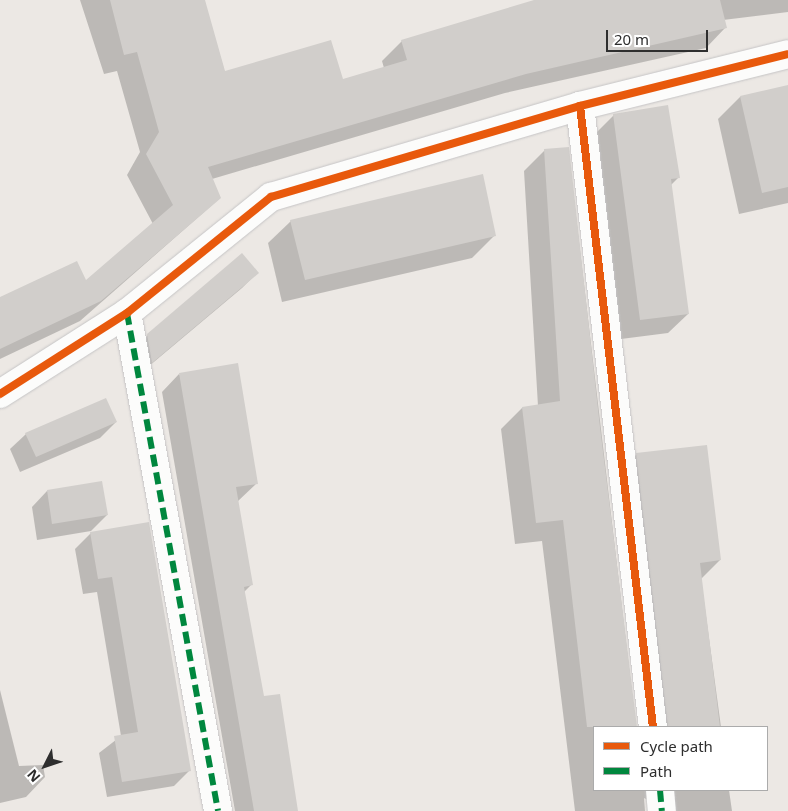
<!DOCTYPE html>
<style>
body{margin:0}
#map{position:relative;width:788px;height:811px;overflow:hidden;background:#ece8e4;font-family:"Noto Sans",sans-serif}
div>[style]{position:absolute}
.shadow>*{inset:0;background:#0003}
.building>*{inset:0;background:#d1cecb}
.roads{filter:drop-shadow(0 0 1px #c5c4c5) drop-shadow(0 0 1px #c5c4c5)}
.minor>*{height:28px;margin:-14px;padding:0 14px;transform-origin:14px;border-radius:14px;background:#fcfcfb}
.quiet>*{height:6px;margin-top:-3px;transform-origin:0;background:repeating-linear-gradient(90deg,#00873e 0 12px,transparent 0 18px)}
.cycleway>*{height:8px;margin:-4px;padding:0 4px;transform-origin:4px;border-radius:4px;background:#e8590c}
span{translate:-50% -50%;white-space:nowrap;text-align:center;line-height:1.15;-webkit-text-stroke:4px #fff;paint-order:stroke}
.legend{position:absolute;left:593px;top:726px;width:175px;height:65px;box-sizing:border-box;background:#fff;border:1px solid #ababab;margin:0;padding:6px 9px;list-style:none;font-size:15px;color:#2e2e2e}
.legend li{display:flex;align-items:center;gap:10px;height:25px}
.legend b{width:25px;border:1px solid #ababab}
.north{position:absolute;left:20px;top:741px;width:50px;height:50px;-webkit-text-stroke:4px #fff;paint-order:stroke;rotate:229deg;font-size:14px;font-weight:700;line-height:20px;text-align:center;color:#2e2e2e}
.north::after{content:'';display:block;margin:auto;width:18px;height:22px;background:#2e2e2e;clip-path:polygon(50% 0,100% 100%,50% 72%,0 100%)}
.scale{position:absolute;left:606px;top:30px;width:102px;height:22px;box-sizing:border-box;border:2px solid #2e2e2e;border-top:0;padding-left:6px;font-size:15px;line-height:18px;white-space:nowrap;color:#2e2e2e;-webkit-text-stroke:4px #fff;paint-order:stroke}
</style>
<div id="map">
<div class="shadow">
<div style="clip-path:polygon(80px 0,204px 0,225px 73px,342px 80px,384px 68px,382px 61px,402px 41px,540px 0,788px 0,788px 12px,723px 20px,725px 28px,706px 48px,505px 93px,212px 179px,220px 198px,80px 321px,0 359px,0 298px,86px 282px,153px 224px,127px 175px,140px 152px,117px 71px,104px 74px)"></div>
<div style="clip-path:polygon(788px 87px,788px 203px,739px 214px,718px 119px,740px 97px)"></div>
<div style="clip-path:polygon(614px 115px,679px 177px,671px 185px,688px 314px,668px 333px,621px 339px,594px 135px)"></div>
<div style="clip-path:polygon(568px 148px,636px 727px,594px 727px,594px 790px,729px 790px,732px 811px,654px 811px,652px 802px,644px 798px,645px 811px,575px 811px,542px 541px,515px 544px,501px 429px,522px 408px,538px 406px,524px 171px,545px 150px)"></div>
<div style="clip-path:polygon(291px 221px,495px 235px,472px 258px,282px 302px,268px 243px)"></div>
<div style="clip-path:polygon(257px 273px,242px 288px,136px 377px,132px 351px,148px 335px)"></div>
<div style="clip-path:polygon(179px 374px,257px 483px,237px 502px,251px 585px,244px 592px,263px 698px,296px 811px,235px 811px,162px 392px)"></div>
<div style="clip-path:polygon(116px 422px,100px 438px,20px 472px,10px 449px,26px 434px)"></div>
<div style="clip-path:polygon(637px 454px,720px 560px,701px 579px,721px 727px,646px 727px,616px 475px)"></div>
<div style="clip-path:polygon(47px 491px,107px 515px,91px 531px,37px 540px,32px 507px)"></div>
<div style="clip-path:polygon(148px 524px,190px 770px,174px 786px,107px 797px,99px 753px,121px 736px,97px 592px,83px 594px,75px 549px,91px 533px)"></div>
<div style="clip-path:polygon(0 690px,19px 766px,43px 765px,45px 777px,26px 797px,0 803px)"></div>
</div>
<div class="building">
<div style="clip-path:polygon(110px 0,205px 0,225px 71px,331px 40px,343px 79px,407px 60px,401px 40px,534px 0,720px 0,727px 28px,526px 74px,208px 167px,221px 198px,101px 301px,0 349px,0 297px,77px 261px,86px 280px,173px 205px,146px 154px,159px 132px,137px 52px,124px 55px)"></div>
<div style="clip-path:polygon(788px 85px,788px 187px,762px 193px,740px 96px)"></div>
<div style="clip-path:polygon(668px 105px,680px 178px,671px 179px,689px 314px,640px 320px,613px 114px)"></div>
<div style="clip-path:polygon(569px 147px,600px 427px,637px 727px,587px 727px,563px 520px,536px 523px,522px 407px,560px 401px,544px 149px)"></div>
<div style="clip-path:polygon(483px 174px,496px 236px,305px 280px,290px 220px)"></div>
<div style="clip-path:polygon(242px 253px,259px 273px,152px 363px,147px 334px)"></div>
<div style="clip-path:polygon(238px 363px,258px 484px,236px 487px,253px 585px,244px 587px,264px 696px,280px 694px,298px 811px,254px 811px,179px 373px)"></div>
<div style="clip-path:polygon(106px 398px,117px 422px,36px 457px,25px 433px)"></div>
<div style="clip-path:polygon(707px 445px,721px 560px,700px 563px,720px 727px,668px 727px,636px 453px)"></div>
<div style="clip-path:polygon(102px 481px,108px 515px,52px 524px,47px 490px)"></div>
<div style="clip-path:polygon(149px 522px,191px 771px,122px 782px,114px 736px,138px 732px,112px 577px,98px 579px,90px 532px)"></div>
</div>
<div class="roads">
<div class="minor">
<div style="left:580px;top:106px;width:625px;rotate:83.3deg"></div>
<div style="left:127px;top:313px;width:506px;rotate:79.64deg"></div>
<div style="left:0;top:394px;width:151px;rotate:-32.5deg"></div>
<div style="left:127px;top:313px;width:185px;rotate:-38.9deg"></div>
<div style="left:271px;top:197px;width:322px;rotate:-16.4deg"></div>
<div style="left:580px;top:106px;width:214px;rotate:-14deg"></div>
<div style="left:660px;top:790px;width:21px;rotate:85deg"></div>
</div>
</div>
<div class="quiet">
<div style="left:127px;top:313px;width:506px;rotate:79.64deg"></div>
<div style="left:660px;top:790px;width:21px;rotate:85deg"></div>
</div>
<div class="cycleway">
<div style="left:580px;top:106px;width:625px;rotate:83.3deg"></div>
<div style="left:0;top:394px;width:151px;rotate:-32.5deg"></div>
<div style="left:127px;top:313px;width:185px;rotate:-38.9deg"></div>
<div style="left:271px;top:197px;width:322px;rotate:-16.4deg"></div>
<div style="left:580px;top:106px;width:214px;rotate:-14deg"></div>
</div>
<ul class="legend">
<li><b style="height:6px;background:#e8590c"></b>Cycle path</li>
<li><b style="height:6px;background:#00873e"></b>Path</li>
</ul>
<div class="north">N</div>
<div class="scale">20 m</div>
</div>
